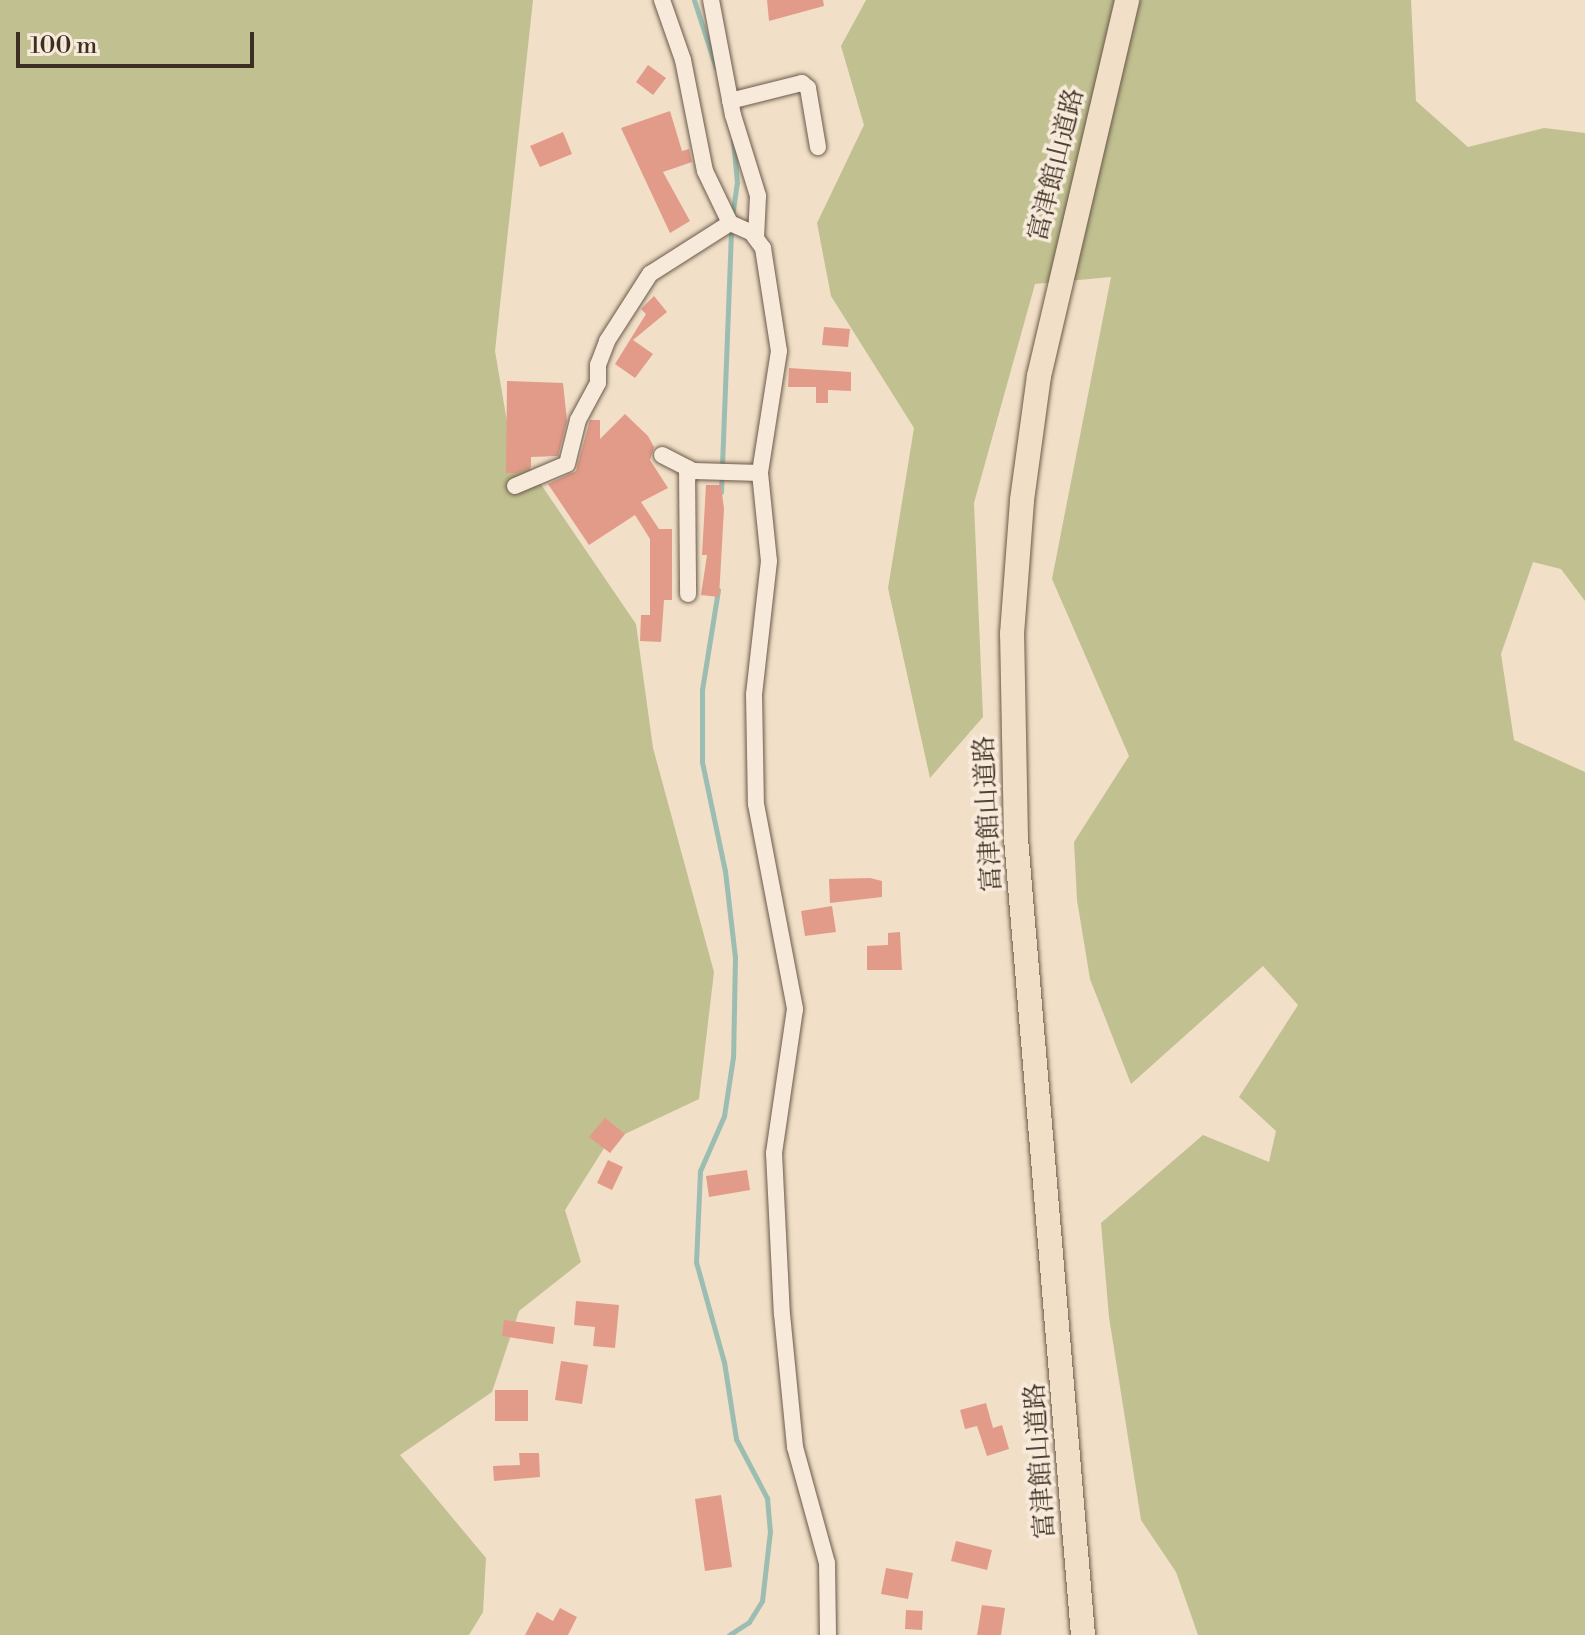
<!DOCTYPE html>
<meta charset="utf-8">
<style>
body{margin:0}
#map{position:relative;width:1585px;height:1635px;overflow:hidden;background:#f2dfc7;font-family:"Libre Bodoni","Noto Serif JP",serif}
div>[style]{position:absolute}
.green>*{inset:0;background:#c1c091}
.stream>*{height:5px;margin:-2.5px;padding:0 2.5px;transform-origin:2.5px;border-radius:2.5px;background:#9cbdb1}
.building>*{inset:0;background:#e29b89}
.roads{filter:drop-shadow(0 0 2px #6a5a4a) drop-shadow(0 0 2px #6a5a4a)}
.minor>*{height:16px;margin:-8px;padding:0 8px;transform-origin:8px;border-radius:8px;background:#f7eadb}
.highway>*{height:24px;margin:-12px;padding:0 12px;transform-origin:12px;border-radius:12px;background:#f2dfc7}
span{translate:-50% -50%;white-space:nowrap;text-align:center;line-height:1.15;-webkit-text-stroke:7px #f7eadb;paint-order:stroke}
.street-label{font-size:26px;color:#3c2e21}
.scale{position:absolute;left:16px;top:32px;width:238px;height:36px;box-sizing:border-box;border:4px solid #3c2e21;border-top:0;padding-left:10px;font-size:24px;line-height:28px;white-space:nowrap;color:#3c2e21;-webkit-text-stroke:6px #f7eadb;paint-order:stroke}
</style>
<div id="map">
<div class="green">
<div style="clip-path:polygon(0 0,533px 0,495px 351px,510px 439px,636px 624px,653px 748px,714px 972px,699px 1099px,608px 1142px,565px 1210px,581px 1262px,519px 1311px,492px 1392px,400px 1455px,486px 1558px,483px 1612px,469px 1635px,0 1635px)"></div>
<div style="clip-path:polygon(866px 0,1411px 0,1416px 101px,1468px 147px,1544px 128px,1585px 133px,1585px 601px,1561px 569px,1533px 562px,1501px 654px,1514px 740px,1585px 772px,1585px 1635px,1198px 1635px,1176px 1572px,1141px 1520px,1109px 1317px,1101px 1223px,1203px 1135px,1269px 1162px,1276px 1131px,1239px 1097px,1298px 1005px,1263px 966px,1131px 1084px,1090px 979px,1077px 900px,1074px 842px,1129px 756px,1052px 579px,1111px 277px,1035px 284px,974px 503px,983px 717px,930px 778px,888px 588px,914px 428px,831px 296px,817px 223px,864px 125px,841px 46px)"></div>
</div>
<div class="stream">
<div style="left:694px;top:0;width:71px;rotate:72.1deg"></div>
<div style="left:732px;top:217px;width:34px;rotate:-82deg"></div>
<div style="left:737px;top:183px;width:44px;rotate:-95.2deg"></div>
<div style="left:721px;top:492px;width:265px;rotate:-87.8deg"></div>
<div style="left:718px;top:590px;width:101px;rotate:99.1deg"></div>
<div style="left:702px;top:690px;width:72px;rotate:90deg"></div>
<div style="left:702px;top:762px;width:111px;rotate:78.1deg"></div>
<div style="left:725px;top:871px;width:87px;rotate:83.4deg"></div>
<div style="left:735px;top:957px;width:100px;rotate:91.1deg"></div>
<div style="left:733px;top:1057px;width:60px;rotate:98.7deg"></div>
<div style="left:724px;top:1116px;width:60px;rotate:113.6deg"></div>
<div style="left:700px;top:1171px;width:91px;rotate:92.5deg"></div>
<div style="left:696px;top:1262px;width:104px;rotate:74.4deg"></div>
<div style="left:724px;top:1362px;width:78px;rotate:81.1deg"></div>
<div style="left:736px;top:1439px;width:67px;rotate:62.3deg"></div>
<div style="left:767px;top:1498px;width:33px;rotate:85deg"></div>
<div style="left:770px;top:1531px;width:70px;rotate:96.5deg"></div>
<div style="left:762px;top:1601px;width:25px;rotate:122deg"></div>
<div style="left:749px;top:1622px;width:24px;rotate:147deg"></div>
</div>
<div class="building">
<div style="clip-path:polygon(767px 0,823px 0,824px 6px,769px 21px)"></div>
<div style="clip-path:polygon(648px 65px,666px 78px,653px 95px,636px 82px)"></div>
<div style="clip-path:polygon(670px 111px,682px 151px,689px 149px,692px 162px,663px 172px,690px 221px,670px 233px,621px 128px)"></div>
<div style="clip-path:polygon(563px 132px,572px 154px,540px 167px,530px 146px)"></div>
<div style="clip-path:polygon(654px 296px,667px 312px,633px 340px,653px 354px,635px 378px,615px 364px,646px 314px,641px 309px)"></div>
<div style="clip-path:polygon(824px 327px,850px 329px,848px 347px,822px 345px)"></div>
<div style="clip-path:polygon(789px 368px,851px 372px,851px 391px,828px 390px,828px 403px,816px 403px,816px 387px,788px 387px)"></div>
<div style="clip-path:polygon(507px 381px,563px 383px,567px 421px,558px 456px,531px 457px,531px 467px,517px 473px,506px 473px)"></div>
<div style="clip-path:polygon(625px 414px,648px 436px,654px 447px,650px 460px,668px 488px,641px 502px,659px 529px,672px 529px,672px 600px,664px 600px,661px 642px,640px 641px,641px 615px,650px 615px,650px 539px,635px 515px,589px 545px,548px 484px,576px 471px,590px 420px,600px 420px,600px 439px)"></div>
<div style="clip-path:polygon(706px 485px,721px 485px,724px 509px,719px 597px,701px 595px,707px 555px,702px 555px)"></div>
<div style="clip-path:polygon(870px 878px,882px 881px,882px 897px,830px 903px,829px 879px)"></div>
<div style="clip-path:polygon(832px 906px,836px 932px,805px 936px,801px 911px)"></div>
<div style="clip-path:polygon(900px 932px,902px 970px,867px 970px,867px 946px,888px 945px,888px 933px)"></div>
<div style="clip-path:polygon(605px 1118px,625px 1134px,610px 1153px,589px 1137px)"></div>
<div style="clip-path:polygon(608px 1160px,623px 1167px,612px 1190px,597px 1183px)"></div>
<div style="clip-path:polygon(747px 1170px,750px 1190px,709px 1197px,706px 1176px)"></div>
<div style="clip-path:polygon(576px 1301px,619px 1305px,615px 1348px,593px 1346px,595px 1327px,574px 1325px)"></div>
<div style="clip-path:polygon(504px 1320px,555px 1327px,553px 1344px,502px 1336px)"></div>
<div style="clip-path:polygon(561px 1361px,588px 1365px,582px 1404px,555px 1400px)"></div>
<div style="clip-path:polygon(495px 1390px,528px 1390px,528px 1421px,495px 1421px)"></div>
<div style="clip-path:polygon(986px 1403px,993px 1428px,1002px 1425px,1009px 1449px,987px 1456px,977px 1426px,965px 1429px,960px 1410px)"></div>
<div style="clip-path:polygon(519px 1453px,539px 1453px,540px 1477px,494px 1481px,493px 1466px,520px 1465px)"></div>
<div style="clip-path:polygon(721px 1495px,732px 1567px,705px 1571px,695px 1499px)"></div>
<div style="clip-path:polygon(956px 1541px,992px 1550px,987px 1570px,951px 1561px)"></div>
<div style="clip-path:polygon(886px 1568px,913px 1573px,908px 1599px,881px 1594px)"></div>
<div style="clip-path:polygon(982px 1605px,1005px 1608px,1001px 1635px,977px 1635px)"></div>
<div style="clip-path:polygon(560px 1608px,577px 1617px,568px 1635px,525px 1635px,537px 1612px,553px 1621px)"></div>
<div style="clip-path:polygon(906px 1610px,923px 1611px,922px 1630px,905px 1629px)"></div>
</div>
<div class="roads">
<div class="minor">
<div style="left:662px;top:0;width:64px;rotate:70.7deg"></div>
<div style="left:683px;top:60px;width:113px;rotate:78.8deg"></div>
<div style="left:705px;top:171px;width:58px;rotate:64.3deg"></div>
<div style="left:730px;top:223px;width:24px;rotate:24deg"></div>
<div style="left:752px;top:233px;width:19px;rotate:54deg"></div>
<div style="left:763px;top:248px;width:104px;rotate:81.2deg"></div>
<div style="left:779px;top:351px;width:123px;rotate:98.9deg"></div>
<div style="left:760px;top:473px;width:88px;rotate:84.2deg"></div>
<div style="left:769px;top:561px;width:134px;rotate:96.4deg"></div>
<div style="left:754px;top:694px;width:110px;rotate:89deg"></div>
<div style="left:756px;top:804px;width:209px;rotate:79.2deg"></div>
<div style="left:795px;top:1009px;width:146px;rotate:98.3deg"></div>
<div style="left:774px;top:1153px;width:161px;rotate:87.2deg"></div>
<div style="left:782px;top:1314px;width:134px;rotate:84.4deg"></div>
<div style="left:795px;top:1447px;width:120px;rotate:74.6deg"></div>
<div style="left:827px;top:1563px;width:72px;rotate:89.2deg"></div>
<div style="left:711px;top:0;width:117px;rotate:79.2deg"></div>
<div style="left:733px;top:115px;width:85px;rotate:72.8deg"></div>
<div style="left:758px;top:196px;width:42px;rotate:92.7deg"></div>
<div style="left:730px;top:101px;width:74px;rotate:-14deg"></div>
<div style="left:802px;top:83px;width:8px;rotate:40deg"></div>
<div style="left:808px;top:88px;width:60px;rotate:80.4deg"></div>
<div style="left:662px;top:455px;width:36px;rotate:27deg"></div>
<div style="left:694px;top:471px;width:66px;rotate:1.7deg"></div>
<div style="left:687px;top:468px;width:126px;rotate:89.5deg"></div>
<div style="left:515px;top:486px;width:56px;rotate:-22.9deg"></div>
<div style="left:567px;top:464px;width:45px;rotate:-76deg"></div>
<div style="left:578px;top:420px;width:42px;rotate:-61.6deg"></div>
<div style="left:598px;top:383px;width:18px;rotate:-90deg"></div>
<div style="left:598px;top:365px;width:26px;rotate:-69deg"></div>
<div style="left:607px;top:341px;width:80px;rotate:-57.3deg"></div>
<div style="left:650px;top:274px;width:95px;rotate:-32.5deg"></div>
</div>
<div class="highway">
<div style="left:1083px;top:1635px;width:799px;rotate:-94.81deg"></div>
<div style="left:1016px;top:839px;width:205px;rotate:-91.1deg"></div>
<div style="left:1012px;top:634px;width:134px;rotate:-85.7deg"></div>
<div style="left:1022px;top:500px;width:125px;rotate:-82.2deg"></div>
<div style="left:1039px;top:376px;width:386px;rotate:-76.8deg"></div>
</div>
</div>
<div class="street-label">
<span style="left:1057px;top:165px;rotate:-76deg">富津館山道路</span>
<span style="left:989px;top:814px;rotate:-93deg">富津館山道路</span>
<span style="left:1041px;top:1461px;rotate:-94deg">富津館山道路</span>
</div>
<div class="scale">100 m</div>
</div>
